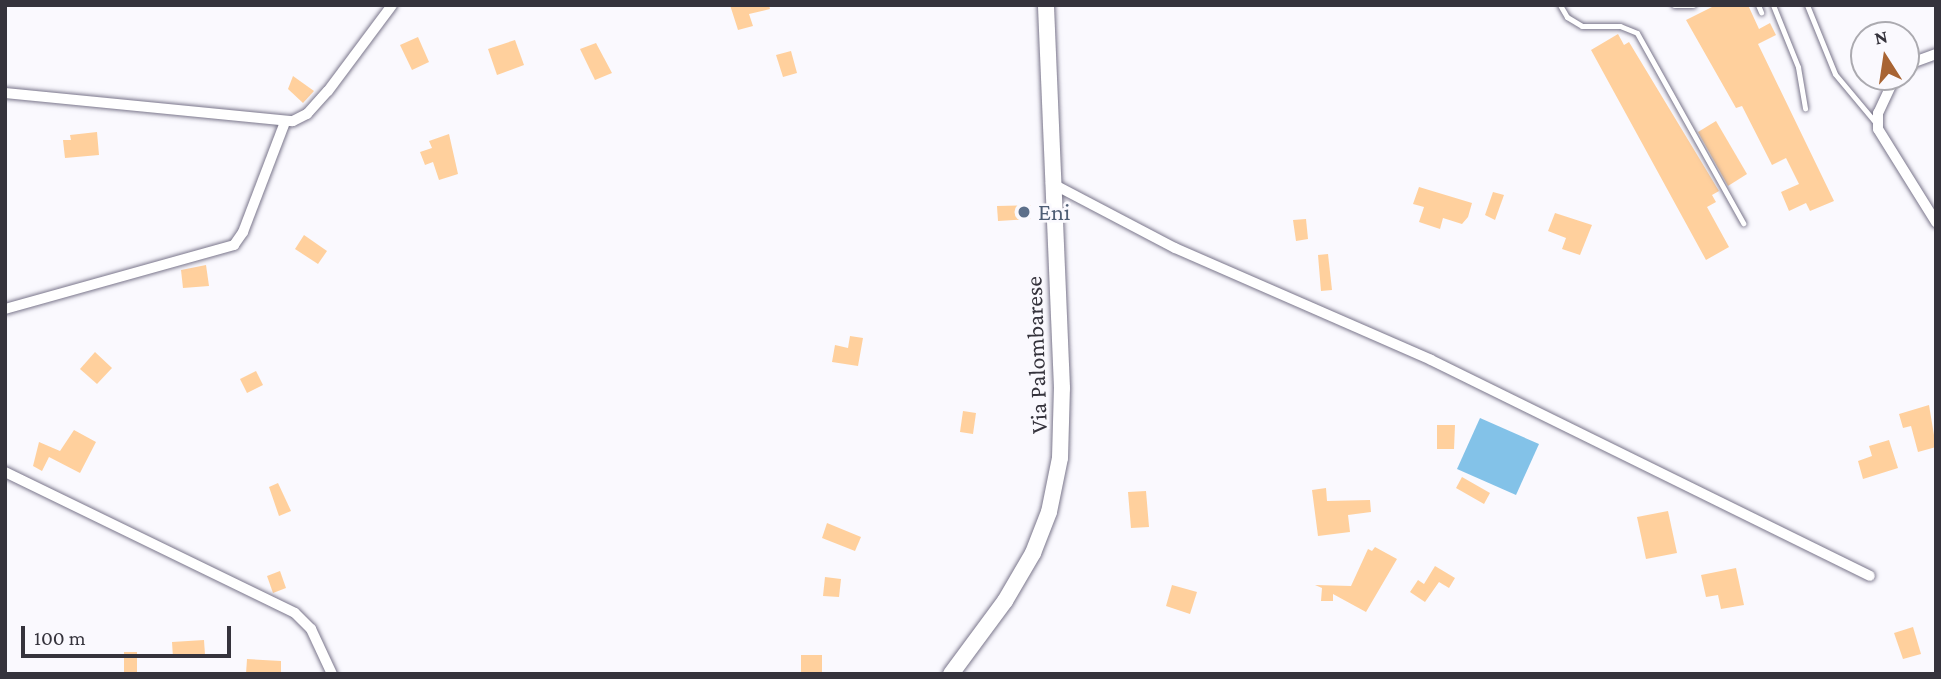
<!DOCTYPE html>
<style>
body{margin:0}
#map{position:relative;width:1941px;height:679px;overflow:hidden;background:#faf9fe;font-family:"Crimson Pro",serif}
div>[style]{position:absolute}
.water>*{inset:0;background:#83c2e8}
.building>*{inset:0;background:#ffd09d}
.roads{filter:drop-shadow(0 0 2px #7a768b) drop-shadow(0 0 2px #7a768b)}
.lane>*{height:5px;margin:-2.5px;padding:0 2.5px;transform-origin:2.5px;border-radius:2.5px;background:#fff}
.street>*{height:10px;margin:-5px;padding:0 5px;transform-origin:5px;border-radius:5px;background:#fff}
.secondary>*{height:16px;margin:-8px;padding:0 8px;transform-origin:8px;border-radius:8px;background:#fff}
.dots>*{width:19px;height:19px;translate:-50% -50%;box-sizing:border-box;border:4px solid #faf9fe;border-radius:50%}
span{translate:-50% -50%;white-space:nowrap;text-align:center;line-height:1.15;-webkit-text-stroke:5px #faf9fe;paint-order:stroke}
.service-label{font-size:24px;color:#4e5e75}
.left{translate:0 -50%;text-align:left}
.street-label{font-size:24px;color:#35333c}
.frame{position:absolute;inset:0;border:7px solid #35333c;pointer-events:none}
.north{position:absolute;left:1850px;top:21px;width:70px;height:70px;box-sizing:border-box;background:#faf9fe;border:2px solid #abaab0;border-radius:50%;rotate:348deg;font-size:19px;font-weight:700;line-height:28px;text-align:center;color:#35333c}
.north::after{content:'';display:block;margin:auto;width:24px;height:32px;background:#a86433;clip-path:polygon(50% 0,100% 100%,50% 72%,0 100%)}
.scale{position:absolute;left:21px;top:626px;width:210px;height:32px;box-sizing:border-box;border:4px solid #35333c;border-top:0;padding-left:9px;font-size:21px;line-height:24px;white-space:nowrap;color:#35333c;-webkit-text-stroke:5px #faf9fe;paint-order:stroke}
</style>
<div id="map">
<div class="water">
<div style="clip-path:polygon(1480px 418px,1539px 444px,1516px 495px,1457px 469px)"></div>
</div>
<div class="building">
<div style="clip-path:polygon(730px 5px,769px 5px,770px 9px,749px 14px,753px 26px,738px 30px)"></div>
<div style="clip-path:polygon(1716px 5px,1748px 5px,1759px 29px,1770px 23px,1776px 35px,1758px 44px,1834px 201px,1810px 211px,1806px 203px,1789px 211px,1781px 192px,1799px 184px,1786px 158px,1772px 165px,1742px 106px,1736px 108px,1686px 20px)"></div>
<div style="clip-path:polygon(1618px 34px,1624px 45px,1629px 42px,1719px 191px,1712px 195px,1716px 202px,1707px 207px,1729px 247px,1706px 260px,1591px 50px)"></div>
<div style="clip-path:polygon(418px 37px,429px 62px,412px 70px,400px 45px)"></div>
<div style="clip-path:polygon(515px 40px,524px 65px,497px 75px,488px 49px)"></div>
<div style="clip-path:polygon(596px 43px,612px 73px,595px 80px,580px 49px)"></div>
<div style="clip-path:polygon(791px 51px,797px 73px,783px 77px,776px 55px)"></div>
<div style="clip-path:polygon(293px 76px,314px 91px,303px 103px,288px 89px)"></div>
<div style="clip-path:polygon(1716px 121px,1747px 174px,1728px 186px,1698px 132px)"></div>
<div style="clip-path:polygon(97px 132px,99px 155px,65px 158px,63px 140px,71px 140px,70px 135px)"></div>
<div style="clip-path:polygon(449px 134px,458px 174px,439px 180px,433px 162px,425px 165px,420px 152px,432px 148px,429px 141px)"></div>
<div style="clip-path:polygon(1419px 187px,1472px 203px,1468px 217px,1462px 224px,1443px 218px,1440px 229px,1419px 222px,1424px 207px,1413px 204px)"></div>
<div style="clip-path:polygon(1493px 192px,1504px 195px,1495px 220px,1485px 215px)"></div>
<div style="clip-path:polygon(1031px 205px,1031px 219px,998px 221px,997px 206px)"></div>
<div style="clip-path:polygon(1555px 213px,1592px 225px,1580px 255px,1562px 249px,1566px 238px,1548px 231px)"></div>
<div style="clip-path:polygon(1306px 219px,1308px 239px,1296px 241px,1293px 220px)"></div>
<div style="clip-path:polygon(304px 235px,327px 251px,318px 264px,295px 249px)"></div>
<div style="clip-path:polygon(1328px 254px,1332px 290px,1321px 291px,1318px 255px)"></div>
<div style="clip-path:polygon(206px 265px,209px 286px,183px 288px,181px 270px)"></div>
<div style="clip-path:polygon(850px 336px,863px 338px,858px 366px,832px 362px,835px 345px,848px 348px)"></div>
<div style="clip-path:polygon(95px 352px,112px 368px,97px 384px,80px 369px)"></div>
<div style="clip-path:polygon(256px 371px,263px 385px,247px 393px,240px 379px)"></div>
<div style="clip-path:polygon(1929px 405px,1936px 447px,1918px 452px,1911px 426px,1903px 428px,1899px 414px)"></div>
<div style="clip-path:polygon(963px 411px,976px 413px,973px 434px,960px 432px)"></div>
<div style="clip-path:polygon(1437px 425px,1455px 425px,1454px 449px,1437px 449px)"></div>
<div style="clip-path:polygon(74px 430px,96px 442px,80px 473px,49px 457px,42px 471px,33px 466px,39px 442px,60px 451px)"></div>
<div style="clip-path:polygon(1889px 440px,1898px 468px,1863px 479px,1858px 461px,1872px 456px,1869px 446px)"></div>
<div style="clip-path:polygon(1462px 477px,1490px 493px,1484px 504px,1456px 488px)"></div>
<div style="clip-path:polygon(278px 483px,291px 511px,279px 516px,269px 487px)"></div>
<div style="clip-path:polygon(1326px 488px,1327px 501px,1370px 500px,1371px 512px,1348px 515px,1350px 532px,1318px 536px,1312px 490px)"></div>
<div style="clip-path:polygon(1146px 491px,1149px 527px,1131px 528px,1128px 492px)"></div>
<div style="clip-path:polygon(1668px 511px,1677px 553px,1646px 559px,1637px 517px)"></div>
<div style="clip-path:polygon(827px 523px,861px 537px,855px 551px,822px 538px)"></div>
<div style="clip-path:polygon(1375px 547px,1397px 559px,1366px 612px,1333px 594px,1333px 601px,1321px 601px,1322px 588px,1315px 585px,1351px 586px,1368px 549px,1372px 551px)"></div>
<div style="clip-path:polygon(1435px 566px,1455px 578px,1449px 588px,1439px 582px,1425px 602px,1410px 592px,1418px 580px,1424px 584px)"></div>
<div style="clip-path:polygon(1736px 568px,1744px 605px,1721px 609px,1718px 595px,1706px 597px,1701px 575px)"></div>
<div style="clip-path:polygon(280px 571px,286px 588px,273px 593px,267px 576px)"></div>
<div style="clip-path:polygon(825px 577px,841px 579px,839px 597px,823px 596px)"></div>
<div style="clip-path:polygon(1172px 585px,1197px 592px,1190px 614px,1166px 606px)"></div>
<div style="clip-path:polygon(1913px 627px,1921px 654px,1903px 659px,1894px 633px)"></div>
<div style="clip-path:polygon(204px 640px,205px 655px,173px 658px,172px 642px)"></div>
<div style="clip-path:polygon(124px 652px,137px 652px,137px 674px,124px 674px)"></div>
<div style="clip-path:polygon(801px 655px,822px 655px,822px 674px,801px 674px)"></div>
<div style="clip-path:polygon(247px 659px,281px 661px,281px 674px,246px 674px)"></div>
</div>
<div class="roads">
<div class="lane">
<div style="left:1560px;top:5px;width:14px;rotate:60deg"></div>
<div style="left:1567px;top:17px;width:17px;rotate:31deg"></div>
<div style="left:1582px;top:26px;width:38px"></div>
<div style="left:1620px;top:26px;width:18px;rotate:22deg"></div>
<div style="left:1637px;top:33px;width:218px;rotate:60.8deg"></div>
<div style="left:1674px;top:5px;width:19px"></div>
<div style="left:1758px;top:5px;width:8px;rotate:67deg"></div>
<div style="left:1773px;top:5px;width:67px;rotate:68deg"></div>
<div style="left:1798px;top:67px;width:42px;rotate:80.3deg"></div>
<div style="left:1807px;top:5px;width:74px;rotate:67.9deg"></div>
<div style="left:1835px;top:74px;width:64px;rotate:50.1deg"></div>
</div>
<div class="street">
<div style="left:1906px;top:65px;width:32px;rotate:-20deg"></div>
<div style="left:1895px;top:77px;width:40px;rotate:115deg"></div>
<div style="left:1878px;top:113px;width:16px;rotate:90deg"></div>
<div style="left:1878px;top:129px;width:110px;rotate:58.1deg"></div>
<div style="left:5px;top:93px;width:289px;rotate:5.6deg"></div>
<div style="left:293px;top:121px;width:16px;rotate:-27deg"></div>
<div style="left:307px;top:114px;width:31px;rotate:-48deg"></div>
<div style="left:328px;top:91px;width:107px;rotate:-53.3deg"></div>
<div style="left:1051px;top:183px;width:140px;rotate:27.7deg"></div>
<div style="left:1175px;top:248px;width:279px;rotate:23.6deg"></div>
<div style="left:1431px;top:360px;width:489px;rotate:26.2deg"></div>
<div style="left:5px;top:309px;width:238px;rotate:-15.6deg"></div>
<div style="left:234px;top:245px;width:16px;rotate:-55deg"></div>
<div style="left:243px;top:232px;width:118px;rotate:-69.1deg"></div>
<div style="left:5px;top:472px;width:322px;rotate:25.9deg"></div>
<div style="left:295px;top:613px;width:23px;rotate:45deg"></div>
<div style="left:311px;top:629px;width:50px;rotate:65deg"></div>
</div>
<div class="secondary">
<div style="left:951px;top:674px;width:91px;rotate:-53.5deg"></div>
<div style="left:1005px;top:601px;width:56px;rotate:-59.7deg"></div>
<div style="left:1033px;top:553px;width:44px;rotate:-68.7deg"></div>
<div style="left:1049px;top:512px;width:55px;rotate:-78.5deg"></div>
<div style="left:1060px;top:458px;width:70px;rotate:-88.4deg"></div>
<div style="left:1062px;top:388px;width:383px;rotate:-92.4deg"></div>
</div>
</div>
<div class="dots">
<div style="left:1024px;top:212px;background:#5c6f8a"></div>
</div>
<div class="service-label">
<span class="left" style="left:1038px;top:212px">Eni</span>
</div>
<div class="street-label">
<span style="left:1036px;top:355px;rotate:-92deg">Via Palombarese</span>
</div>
<div class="frame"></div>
<div class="north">N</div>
<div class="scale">100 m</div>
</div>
